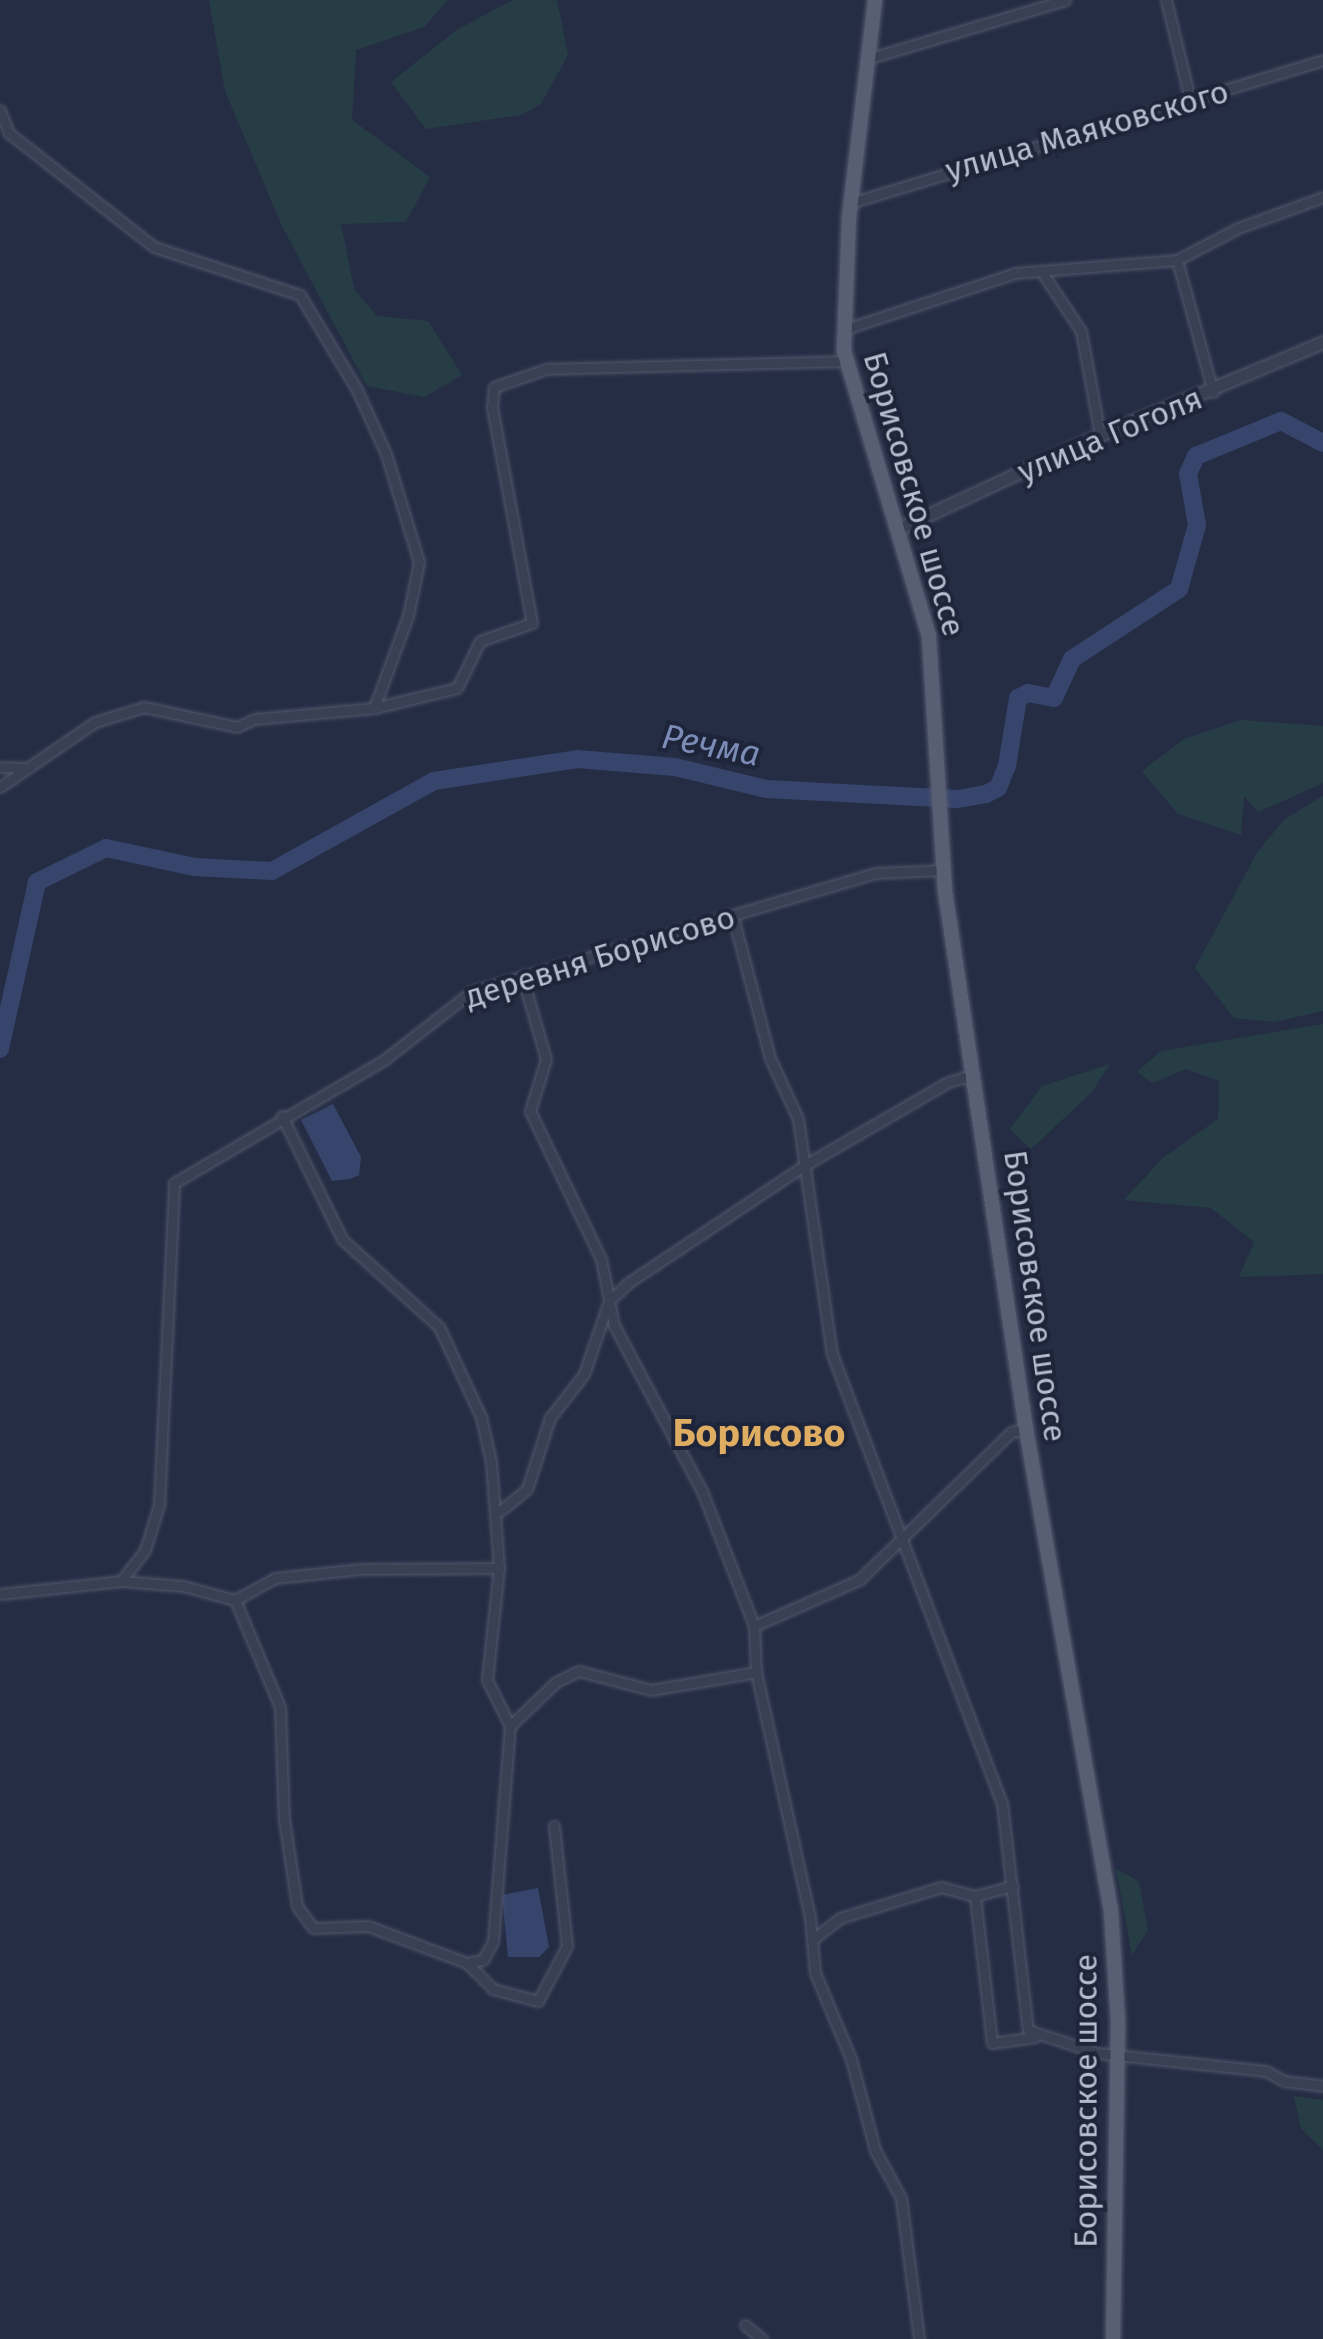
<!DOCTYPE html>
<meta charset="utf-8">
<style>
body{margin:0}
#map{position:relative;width:1323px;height:2339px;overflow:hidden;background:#252d45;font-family:"Fira Sans",sans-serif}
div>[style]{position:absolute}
.green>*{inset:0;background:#273d46}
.water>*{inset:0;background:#37456d}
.river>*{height:18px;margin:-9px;padding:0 9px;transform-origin:9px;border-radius:9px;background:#37456d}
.roads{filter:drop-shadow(0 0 2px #52586c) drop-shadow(0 0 2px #52586c)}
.minor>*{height:9px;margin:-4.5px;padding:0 4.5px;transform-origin:4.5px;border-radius:4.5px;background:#3a4054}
.tertiary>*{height:11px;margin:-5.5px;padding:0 5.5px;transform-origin:5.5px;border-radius:5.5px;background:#3a4054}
.primary>*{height:14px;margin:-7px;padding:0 7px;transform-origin:7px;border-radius:7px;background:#585f74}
span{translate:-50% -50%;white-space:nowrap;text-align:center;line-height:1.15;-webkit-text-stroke:8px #1e253a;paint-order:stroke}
.street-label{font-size:32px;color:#b7bcce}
.water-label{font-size:35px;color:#7c8cb7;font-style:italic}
.quarter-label{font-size:38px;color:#dfad62;font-weight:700}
</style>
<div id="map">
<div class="green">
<div style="clip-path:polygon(209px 0,448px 0,424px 27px,356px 50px,352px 120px,430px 177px,406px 222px,341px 224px,354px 289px,377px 316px,428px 321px,462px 375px,424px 397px,367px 386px,282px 226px,225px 91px)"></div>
<div style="clip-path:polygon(513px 0,557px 0,568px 55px,541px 104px,521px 115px,426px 129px,391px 82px,458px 29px)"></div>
<div style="clip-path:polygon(1241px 720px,1323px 726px,1323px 783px,1258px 812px,1244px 796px,1241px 835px,1178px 814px,1142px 771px,1184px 739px)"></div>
<div style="clip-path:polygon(1323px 796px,1323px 1011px,1274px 1022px,1234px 1018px,1195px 968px,1258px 851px,1285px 819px)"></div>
<div style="clip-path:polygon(1323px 1024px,1323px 1274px,1239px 1277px,1254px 1242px,1211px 1208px,1124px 1200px,1163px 1158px,1218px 1119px,1219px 1081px,1186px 1069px,1153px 1083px,1137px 1072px,1161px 1051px)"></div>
<div style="clip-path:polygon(1110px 1064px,1092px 1092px,1031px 1149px,1010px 1129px,1042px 1086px)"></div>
<div style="clip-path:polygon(1116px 1868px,1139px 1882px,1148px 1930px,1132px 1955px)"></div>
<div style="clip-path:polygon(1294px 2096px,1323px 2100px,1323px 2150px,1301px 2129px)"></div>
</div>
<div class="water">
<div style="clip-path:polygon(333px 1104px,361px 1157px,359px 1175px,350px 1179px,332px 1181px,301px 1120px)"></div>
<div style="clip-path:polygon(538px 1888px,549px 1947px,539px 1957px,508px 1957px,502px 1895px)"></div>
</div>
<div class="river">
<div style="left:0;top:1049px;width:171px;rotate:-77.5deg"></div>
<div style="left:37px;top:882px;width:77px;rotate:-26.2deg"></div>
<div style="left:106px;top:848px;width:91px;rotate:12.1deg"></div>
<div style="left:195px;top:867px;width:77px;rotate:3deg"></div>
<div style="left:272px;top:871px;width:185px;rotate:-29.1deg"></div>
<div style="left:434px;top:781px;width:145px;rotate:-8.7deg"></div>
<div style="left:577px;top:759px;width:98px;rotate:4.7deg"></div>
<div style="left:675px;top:767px;width:94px;rotate:13.6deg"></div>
<div style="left:766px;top:789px;width:192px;rotate:3deg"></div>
<div style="left:958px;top:799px;width:28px;rotate:-10deg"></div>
<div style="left:986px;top:794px;width:13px;rotate:-27deg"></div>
<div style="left:998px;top:788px;width:24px;rotate:-68deg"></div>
<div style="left:1007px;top:766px;width:69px;rotate:-80.8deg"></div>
<div style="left:1018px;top:698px;width:11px;rotate:-27deg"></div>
<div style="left:1028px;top:693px;width:26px;rotate:11deg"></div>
<div style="left:1054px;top:698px;width:43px;rotate:-65.2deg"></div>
<div style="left:1072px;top:659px;width:128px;rotate:-33.2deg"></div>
<div style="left:1179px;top:589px;width:66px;rotate:-74.3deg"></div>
<div style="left:1197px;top:525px;width:52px;rotate:-100deg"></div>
<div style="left:1188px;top:474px;width:20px;rotate:-66deg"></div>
<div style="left:1196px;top:456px;width:92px;rotate:-22.4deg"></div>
<div style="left:1281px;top:421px;width:47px;rotate:27.6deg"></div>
</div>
<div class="roads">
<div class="minor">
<div style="left:1166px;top:0;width:106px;rotate:76.4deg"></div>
<div style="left:867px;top:59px;width:207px;rotate:-16.6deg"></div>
<div style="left:0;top:110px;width:25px;rotate:69deg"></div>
<div style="left:9px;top:133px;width:184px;rotate:38.2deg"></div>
<div style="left:154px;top:247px;width:154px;rotate:18.2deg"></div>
<div style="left:300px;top:295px;width:111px;rotate:59deg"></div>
<div style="left:357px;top:390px;width:70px;rotate:65.6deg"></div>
<div style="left:386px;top:454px;width:113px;rotate:73deg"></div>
<div style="left:419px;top:562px;width:55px;rotate:101.5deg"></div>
<div style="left:408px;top:616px;width:98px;rotate:110.3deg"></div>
<div style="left:850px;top:203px;width:494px;rotate:-16.8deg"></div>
<div style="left:1177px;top:260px;width:137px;rotate:74.7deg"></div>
<div style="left:1041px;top:271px;width:72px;rotate:56.3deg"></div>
<div style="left:1081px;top:331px;width:106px;rotate:79.6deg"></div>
<div style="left:845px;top:329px;width:179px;rotate:-18.2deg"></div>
<div style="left:1015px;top:273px;width:163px;rotate:-4.6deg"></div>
<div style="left:1177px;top:260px;width:69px;rotate:-27.7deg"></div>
<div style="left:1238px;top:228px;width:90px;rotate:-20deg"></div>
<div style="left:0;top:767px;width:25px;rotate:2deg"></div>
<div style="left:0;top:787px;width:115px;rotate:-34.4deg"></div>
<div style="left:95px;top:722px;width:51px;rotate:-17deg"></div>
<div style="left:144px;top:707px;width:95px;rotate:12.1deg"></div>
<div style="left:237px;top:727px;width:19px;rotate:-25deg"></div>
<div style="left:254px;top:719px;width:121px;rotate:-5.2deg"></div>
<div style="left:374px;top:708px;width:85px;rotate:-13.5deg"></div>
<div style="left:457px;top:688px;width:52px;rotate:-63.9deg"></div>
<div style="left:480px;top:641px;width:55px;rotate:-19.1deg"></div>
<div style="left:532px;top:623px;width:220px;rotate:-100.5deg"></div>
<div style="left:492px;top:407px;width:20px;rotate:-84deg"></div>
<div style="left:494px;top:387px;width:55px;rotate:-19.1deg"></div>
<div style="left:546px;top:369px;width:300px;rotate:-1.5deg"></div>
<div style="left:733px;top:917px;width:146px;rotate:75.3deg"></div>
<div style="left:770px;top:1058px;width:67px;rotate:65.3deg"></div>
<div style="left:798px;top:1119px;width:237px;rotate:81.8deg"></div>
<div style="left:832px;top:1354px;width:480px;rotate:69.3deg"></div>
<div style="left:1002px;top:1803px;width:228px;rotate:83.5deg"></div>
<div style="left:1028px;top:2030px;width:73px;rotate:18.4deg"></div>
<div style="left:1097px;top:2053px;width:170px;rotate:6.1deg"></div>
<div style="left:1266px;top:2071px;width:21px;rotate:29deg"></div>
<div style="left:1284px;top:2081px;width:39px;rotate:7deg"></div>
<div style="left:522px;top:976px;width:86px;rotate:73.9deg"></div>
<div style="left:546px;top:1059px;width:54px;rotate:107.1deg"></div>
<div style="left:530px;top:1111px;width:164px;rotate:64.4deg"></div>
<div style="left:601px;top:1259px;width:67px;rotate:78.9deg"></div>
<div style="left:614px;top:1325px;width:188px;rotate:62.1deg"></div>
<div style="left:702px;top:1491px;width:145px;rotate:68.9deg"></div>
<div style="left:754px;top:1626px;width:46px;rotate:87.5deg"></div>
<div style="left:756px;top:1672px;width:251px;rotate:77.6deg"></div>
<div style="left:810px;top:1917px;width:56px;rotate:84.9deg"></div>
<div style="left:815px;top:1973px;width:93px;rotate:67.3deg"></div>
<div style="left:851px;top:2059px;width:94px;rotate:75.2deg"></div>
<div style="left:875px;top:2150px;width:55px;rotate:61.6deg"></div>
<div style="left:901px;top:2198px;width:142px;rotate:82.7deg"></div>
<div style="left:500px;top:1511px;width:35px;rotate:-39deg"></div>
<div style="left:527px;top:1489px;width:75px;rotate:-72.1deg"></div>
<div style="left:550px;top:1418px;width:56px;rotate:-52.3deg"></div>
<div style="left:584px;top:1374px;width:77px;rotate:-71.1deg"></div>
<div style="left:609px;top:1301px;width:26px;rotate:-43deg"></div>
<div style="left:628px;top:1283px;width:213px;rotate:-33.7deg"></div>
<div style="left:805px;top:1165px;width:165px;rotate:-30.1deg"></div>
<div style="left:948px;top:1082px;width:26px;rotate:-16deg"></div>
<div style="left:121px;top:1581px;width:62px;rotate:4.6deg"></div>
<div style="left:183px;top:1586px;width:54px;rotate:15.1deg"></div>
<div style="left:235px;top:1600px;width:116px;rotate:67.2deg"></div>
<div style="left:280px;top:1707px;width:112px;rotate:88deg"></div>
<div style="left:284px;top:1819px;width:88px;rotate:81.5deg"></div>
<div style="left:297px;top:1906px;width:27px;rotate:54deg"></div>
<div style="left:313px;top:1928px;width:55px;rotate:-2.1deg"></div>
<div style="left:368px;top:1926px;width:106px;rotate:20.5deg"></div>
<div style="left:467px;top:1963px;width:16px;rotate:-11deg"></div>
<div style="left:483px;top:1960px;width:21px;rotate:-62deg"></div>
<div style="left:493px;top:1941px;width:216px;rotate:-85.5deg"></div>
<div style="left:510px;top:1726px;width:51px;rotate:-116.6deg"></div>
<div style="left:487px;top:1680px;width:113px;rotate:-83.9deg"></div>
<div style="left:499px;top:1568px;width:106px;rotate:-94.3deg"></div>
<div style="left:491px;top:1462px;width:46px;rotate:-102.5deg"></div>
<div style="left:481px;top:1417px;width:99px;rotate:-115deg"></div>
<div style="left:439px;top:1327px;width:131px;rotate:-137.8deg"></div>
<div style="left:342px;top:1239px;width:137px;rotate:-116deg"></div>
<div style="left:0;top:1594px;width:122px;rotate:-6.1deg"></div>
<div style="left:121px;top:1581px;width:39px;rotate:-52deg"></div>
<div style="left:145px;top:1550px;width:47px;rotate:-72.7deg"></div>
<div style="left:159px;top:1505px;width:322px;rotate:-87.3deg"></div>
<div style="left:174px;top:1183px;width:243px;rotate:-30.4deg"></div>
<div style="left:384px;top:1060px;width:110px;rotate:-38deg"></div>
<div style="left:471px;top:992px;width:422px;rotate:-16.4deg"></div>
<div style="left:876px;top:873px;width:67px;rotate:-2.6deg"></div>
<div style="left:235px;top:1600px;width:46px;rotate:-28.8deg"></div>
<div style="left:275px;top:1578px;width:86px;rotate:-6deg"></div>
<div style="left:361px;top:1569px;width:138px;rotate:-0.4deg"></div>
<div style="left:754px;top:1626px;width:115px;rotate:-23.7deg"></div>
<div style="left:859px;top:1580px;width:212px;rotate:-44.2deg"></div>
<div style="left:1011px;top:1432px;width:15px;rotate:-11deg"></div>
<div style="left:510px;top:1726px;width:64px;rotate:-43.7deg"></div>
<div style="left:556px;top:1682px;width:25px;rotate:-26deg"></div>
<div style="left:579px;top:1671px;width:74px;rotate:14.8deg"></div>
<div style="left:651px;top:1690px;width:107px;rotate:-9.7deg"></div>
<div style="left:975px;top:1896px;width:148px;rotate:83.4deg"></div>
<div style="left:992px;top:2043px;width:43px;rotate:-7.9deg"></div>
<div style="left:812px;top:1940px;width:36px;rotate:-38deg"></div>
<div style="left:840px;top:1918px;width:106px;rotate:-17.1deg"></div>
<div style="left:941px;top:1887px;width:35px;rotate:15deg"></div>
<div style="left:975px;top:1896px;width:39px;rotate:-15deg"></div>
<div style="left:467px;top:1963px;width:37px;rotate:45deg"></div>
<div style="left:493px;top:1989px;width:47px;rotate:14.9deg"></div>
<div style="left:538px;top:2001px;width:62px;rotate:-62.2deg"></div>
<div style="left:567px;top:1946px;width:121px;rotate:-96.2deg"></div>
<div style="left:745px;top:2325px;width:22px;rotate:39deg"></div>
</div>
<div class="tertiary">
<div style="left:898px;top:529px;width:223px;rotate:-25deg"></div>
<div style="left:1100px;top:435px;width:242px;rotate:-22.6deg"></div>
</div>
<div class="primary">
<div style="left:875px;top:0;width:220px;rotate:96.8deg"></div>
<div style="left:849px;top:218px;width:133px;rotate:92.2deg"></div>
<div style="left:844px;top:351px;width:298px;rotate:73.4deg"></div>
<div style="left:929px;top:637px;width:255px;rotate:86.4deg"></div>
<div style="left:945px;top:891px;width:544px;rotate:81.44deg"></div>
<div style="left:1026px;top:1429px;width:489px;rotate:80deg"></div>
<div style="left:1111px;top:1911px;width:111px;rotate:86.4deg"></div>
<div style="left:1118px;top:2022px;width:317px;rotate:90.9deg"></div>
</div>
</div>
<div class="street-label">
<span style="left:1087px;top:131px;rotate:-16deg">улица Маяковского</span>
<span style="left:1110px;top:435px;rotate:-23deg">улица Гоголя</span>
<span style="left:914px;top:494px;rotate:74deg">Борисовское шоссе</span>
<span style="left:600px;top:957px;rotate:-17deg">деревня Борисово</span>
<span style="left:1035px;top:1296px;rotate:82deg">Борисовское шоссе</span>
<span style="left:1086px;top:2101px;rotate:-90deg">Борисовское шоссе</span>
</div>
<div class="water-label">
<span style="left:711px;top:745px;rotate:11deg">Речма</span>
</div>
<div class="quarter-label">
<span style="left:759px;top:1434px">Борисово</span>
</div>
</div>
